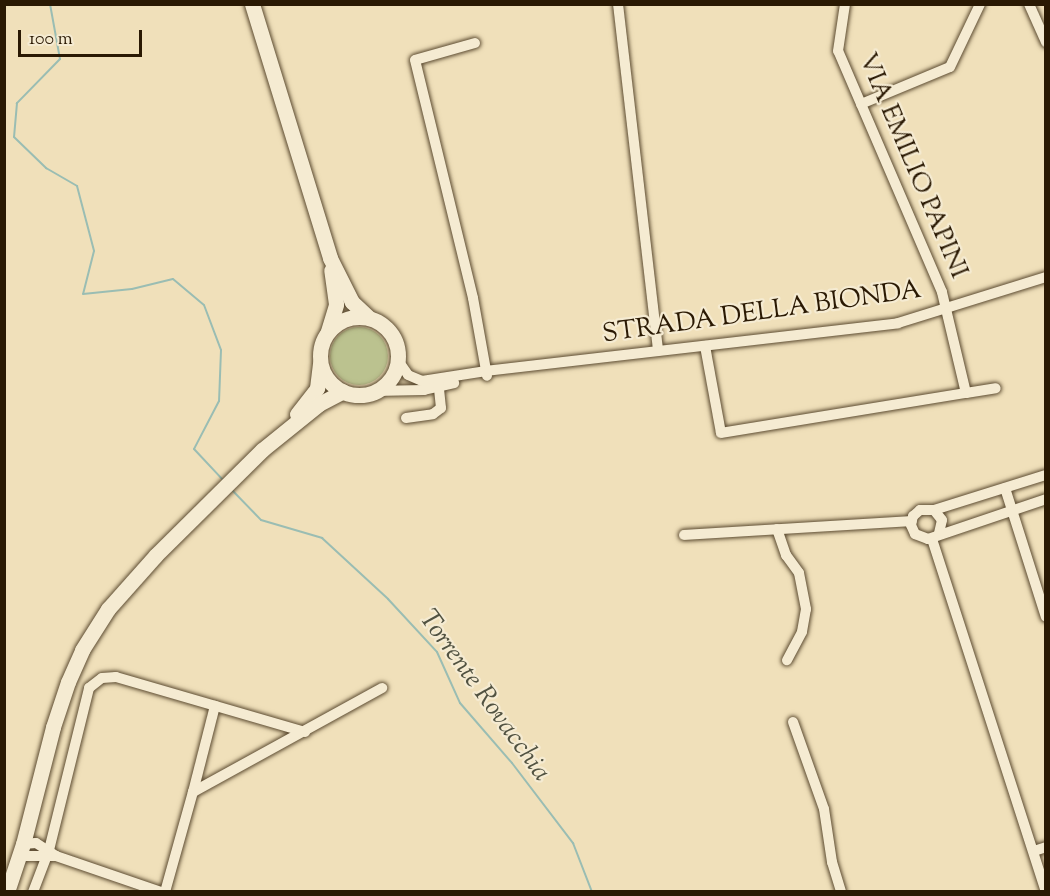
<!DOCTYPE html>
<style>
body{margin:0}
#map{position:relative;width:1050px;height:896px;overflow:hidden;background:#f0e0ba;font-family:"Sorts Mill Goudy",serif}
div>[style]{position:absolute}
.green>*{inset:0;background:#bbc28f}
.round{border-radius:50%}
.stream>*{height:2px;margin:-1px;padding:0 1px;transform-origin:1px;border-radius:1px;background:#9abdb3}
.roads{filter:drop-shadow(0 0 2px #5c4b31) drop-shadow(0 0 2px #5c4b31)}
.street>*{height:10px;margin:-5px;padding:0 5px;transform-origin:5px;border-radius:5px;background:#f5ebd2}
.secondary>*{height:15px;margin:-7.5px;padding:0 7.5px;transform-origin:7.5px;border-radius:7.5px;background:#f5ebd2}
.secondary>.ring{margin:-7.5px;padding:0;box-sizing:content-box;background:none;border:15px solid #f5ebd2;border-radius:50%}
span{translate:-50% -50%;white-space:nowrap;text-align:center;line-height:1.15;-webkit-text-stroke:4.5px #f5ebd2;paint-order:stroke}
.street-label{font-size:26px;color:#2a1903}
.water-label{font-size:27px;color:#515241;font-style:italic}
.frame{position:absolute;inset:0;border:6px solid #2a1903;pointer-events:none}
.scale{position:absolute;left:18px;top:30px;width:124px;height:27px;box-sizing:border-box;border:3px solid #2a1903;border-top:0;padding-left:8px;font-size:18px;line-height:21px;white-space:nowrap;color:#2a1903;-webkit-text-stroke:4px #f5ebd2;paint-order:stroke}
</style>
<div id="map">
<div class="green">
<div class="round" style="left:330px;top:327px;width:58px;height:58px"></div>
</div>
<div class="stream">
<div style="left:50px;top:4px;width:56px;rotate:79.7deg"></div>
<div style="left:60px;top:59px;width:62px;rotate:134.3deg"></div>
<div style="left:17px;top:103px;width:34px;rotate:95deg"></div>
<div style="left:14px;top:137px;width:45px;rotate:44.1deg"></div>
<div style="left:46px;top:168px;width:36px;rotate:30deg"></div>
<div style="left:77px;top:186px;width:67px;rotate:75.3deg"></div>
<div style="left:94px;top:251px;width:44px;rotate:104.3deg"></div>
<div style="left:83px;top:294px;width:49px;rotate:-5.8deg"></div>
<div style="left:132px;top:289px;width:42px;rotate:-13.7deg"></div>
<div style="left:173px;top:279px;width:40px;rotate:40deg"></div>
<div style="left:204px;top:305px;width:48px;rotate:69.3deg"></div>
<div style="left:221px;top:350px;width:51px;rotate:92.2deg"></div>
<div style="left:219px;top:401px;width:54px;rotate:117.5deg"></div>
<div style="left:194px;top:449px;width:42px;rotate:46.9deg"></div>
<div style="left:231px;top:489px;width:43px;rotate:45.9deg"></div>
<div style="left:261px;top:520px;width:64px;rotate:16.4deg"></div>
<div style="left:322px;top:538px;width:90px;rotate:42.7deg"></div>
<div style="left:388px;top:599px;width:72px;rotate:47.2deg"></div>
<div style="left:437px;top:652px;width:56px;rotate:65.7deg"></div>
<div style="left:460px;top:703px;width:79px;rotate:49.1deg"></div>
<div style="left:512px;top:763px;width:101px;rotate:52.7deg"></div>
<div style="left:573px;top:843px;width:53px;rotate:68.8deg"></div>
</div>
<div class="roads">
<div class="street">
<div style="left:618px;top:4px;width:349px;rotate:83.4deg"></div>
<div style="left:1029px;top:4px;width:42px;rotate:65.9deg"></div>
<div style="left:475px;top:43px;width:62px;rotate:164.2deg"></div>
<div style="left:415px;top:60px;width:245px;rotate:76.3deg"></div>
<div style="left:473px;top:298px;width:79px;rotate:79.8deg"></div>
<div style="left:861px;top:104px;width:96px;rotate:-22.6deg"></div>
<div style="left:950px;top:67px;width:70px;rotate:-64.5deg"></div>
<div style="left:705px;top:346px;width:88px;rotate:79.6deg"></div>
<div style="left:721px;top:433px;width:248px;rotate:-9.3deg"></div>
<div style="left:966px;top:393px;width:104px;rotate:-103.4deg"></div>
<div style="left:942px;top:292px;width:262px;rotate:-113.3deg"></div>
<div style="left:838px;top:51px;width:48px;rotate:-81.5deg"></div>
<div style="left:397px;top:359px;width:19px;rotate:55deg"></div>
<div style="left:408px;top:375px;width:15px;rotate:23deg"></div>
<div style="left:422px;top:381px;width:65px;rotate:-8.9deg"></div>
<div style="left:486px;top:371px;width:415px;rotate:-6.6deg"></div>
<div style="left:898px;top:323px;width:155px;rotate:-17.3deg"></div>
<div style="left:374px;top:391px;width:50px;rotate:-1.1deg"></div>
<div style="left:424px;top:390px;width:31px;rotate:-13deg"></div>
<div style="left:966px;top:393px;width:30px;rotate:-9deg"></div>
<div style="left:406px;top:418px;width:27px;rotate:-8deg"></div>
<div style="left:433px;top:414px;width:10px;rotate:-37deg"></div>
<div style="left:441px;top:408px;width:29px;rotate:-96deg"></div>
<div style="left:1005px;top:488px;width:135px;rotate:72.4deg"></div>
<div style="left:934px;top:510px;width:117px;rotate:-17.4deg"></div>
<div style="left:777px;top:529px;width:28px;rotate:71deg"></div>
<div style="left:786px;top:555px;width:22px;rotate:54deg"></div>
<div style="left:799px;top:573px;width:37px;rotate:79deg"></div>
<div style="left:806px;top:609px;width:23px;rotate:100deg"></div>
<div style="left:802px;top:632px;width:32px;rotate:118deg"></div>
<div style="left:939px;top:533px;width:13px;rotate:-77deg"></div>
<div style="left:942px;top:520px;width:13px;rotate:-129deg"></div>
<div style="left:934px;top:510px;width:14px;rotate:180deg"></div>
<div style="left:920px;top:510px;width:9px;rotate:139deg"></div>
<div style="left:913px;top:516px;width:9px;rotate:103deg"></div>
<div style="left:911px;top:525px;width:10px;rotate:66deg"></div>
<div style="left:915px;top:534px;width:14px;rotate:21deg"></div>
<div style="left:928px;top:539px;width:125px;rotate:-18.7deg"></div>
<div style="left:684px;top:535px;width:228px;rotate:-3.5deg"></div>
<div style="left:932px;top:539px;width:370px;rotate:72.1deg"></div>
<div style="left:793px;top:722px;width:92px;rotate:70.4deg"></div>
<div style="left:824px;top:809px;width:54px;rotate:81.4deg"></div>
<div style="left:832px;top:862px;width:31px;rotate:73deg"></div>
<div style="left:193px;top:792px;width:89px;rotate:-75.7deg"></div>
<div style="left:1034px;top:851px;width:13px;rotate:-18deg"></div>
<div style="left:20px;top:856px;width:36px"></div>
<div style="left:56px;top:856px;width:24px;rotate:-147deg"></div>
<div style="left:36px;top:843px;width:13px;rotate:176deg"></div>
<div style="left:56px;top:856px;width:111px;rotate:18.9deg"></div>
<div style="left:33px;top:892px;width:45px;rotate:-69.1deg"></div>
<div style="left:49px;top:850px;width:167px;rotate:-76.1deg"></div>
<div style="left:89px;top:688px;width:16px;rotate:-38deg"></div>
<div style="left:102px;top:678px;width:14px;rotate:-4deg"></div>
<div style="left:116px;top:677px;width:197px;rotate:16.2deg"></div>
<div style="left:165px;top:892px;width:104px;rotate:-74.4deg"></div>
<div style="left:193px;top:792px;width:216px;rotate:-28.8deg"></div>
</div>
<div class="secondary">
<div style="left:252px;top:4px;width:266px;rotate:72.9deg"></div>
<div style="left:330px;top:258px;width:49px;rotate:63.4deg"></div>
<div style="left:352px;top:302px;width:23px;rotate:43deg"></div>
<div class="ring" style="left:320px;top:317px;width:63px;height:63px"></div>
<div style="left:328px;top:331px;width:28px;rotate:-73deg"></div>
<div style="left:336px;top:304px;width:34px;rotate:-98deg"></div>
<div style="left:297px;top:414px;width:33px;rotate:-52deg"></div>
<div style="left:317px;top:388px;width:25px;rotate:-83deg"></div>
<div style="left:7px;top:892px;width:51px;rotate:-71.6deg"></div>
<div style="left:23px;top:844px;width:121px;rotate:-75.6deg"></div>
<div style="left:53px;top:727px;width:47px;rotate:-71.6deg"></div>
<div style="left:68px;top:682px;width:35px;rotate:-66deg"></div>
<div style="left:82px;top:650px;width:49px;rotate:-57.6deg"></div>
<div style="left:108px;top:609px;width:72px;rotate:-48.4deg"></div>
<div style="left:156px;top:555px;width:149px;rotate:-44.7deg"></div>
<div style="left:262px;top:450px;width:73px;rotate:-38.9deg"></div>
<div style="left:319px;top:404px;width:27px;rotate:-28deg"></div>
</div>
</div>
<div class="street-label">
<span style="left:912px;top:166px;rotate:67deg">VIA EMILIO PAPINI</span>
<span style="left:762px;top:313px;rotate:-8deg">STRADA DELLA BIONDA</span>
</div>
<div class="water-label">
<span style="left:484px;top:696px;rotate:54deg">Torrente Rovacchia</span>
</div>
<div class="frame"></div>
<div class="scale">100 m</div>
</div>
